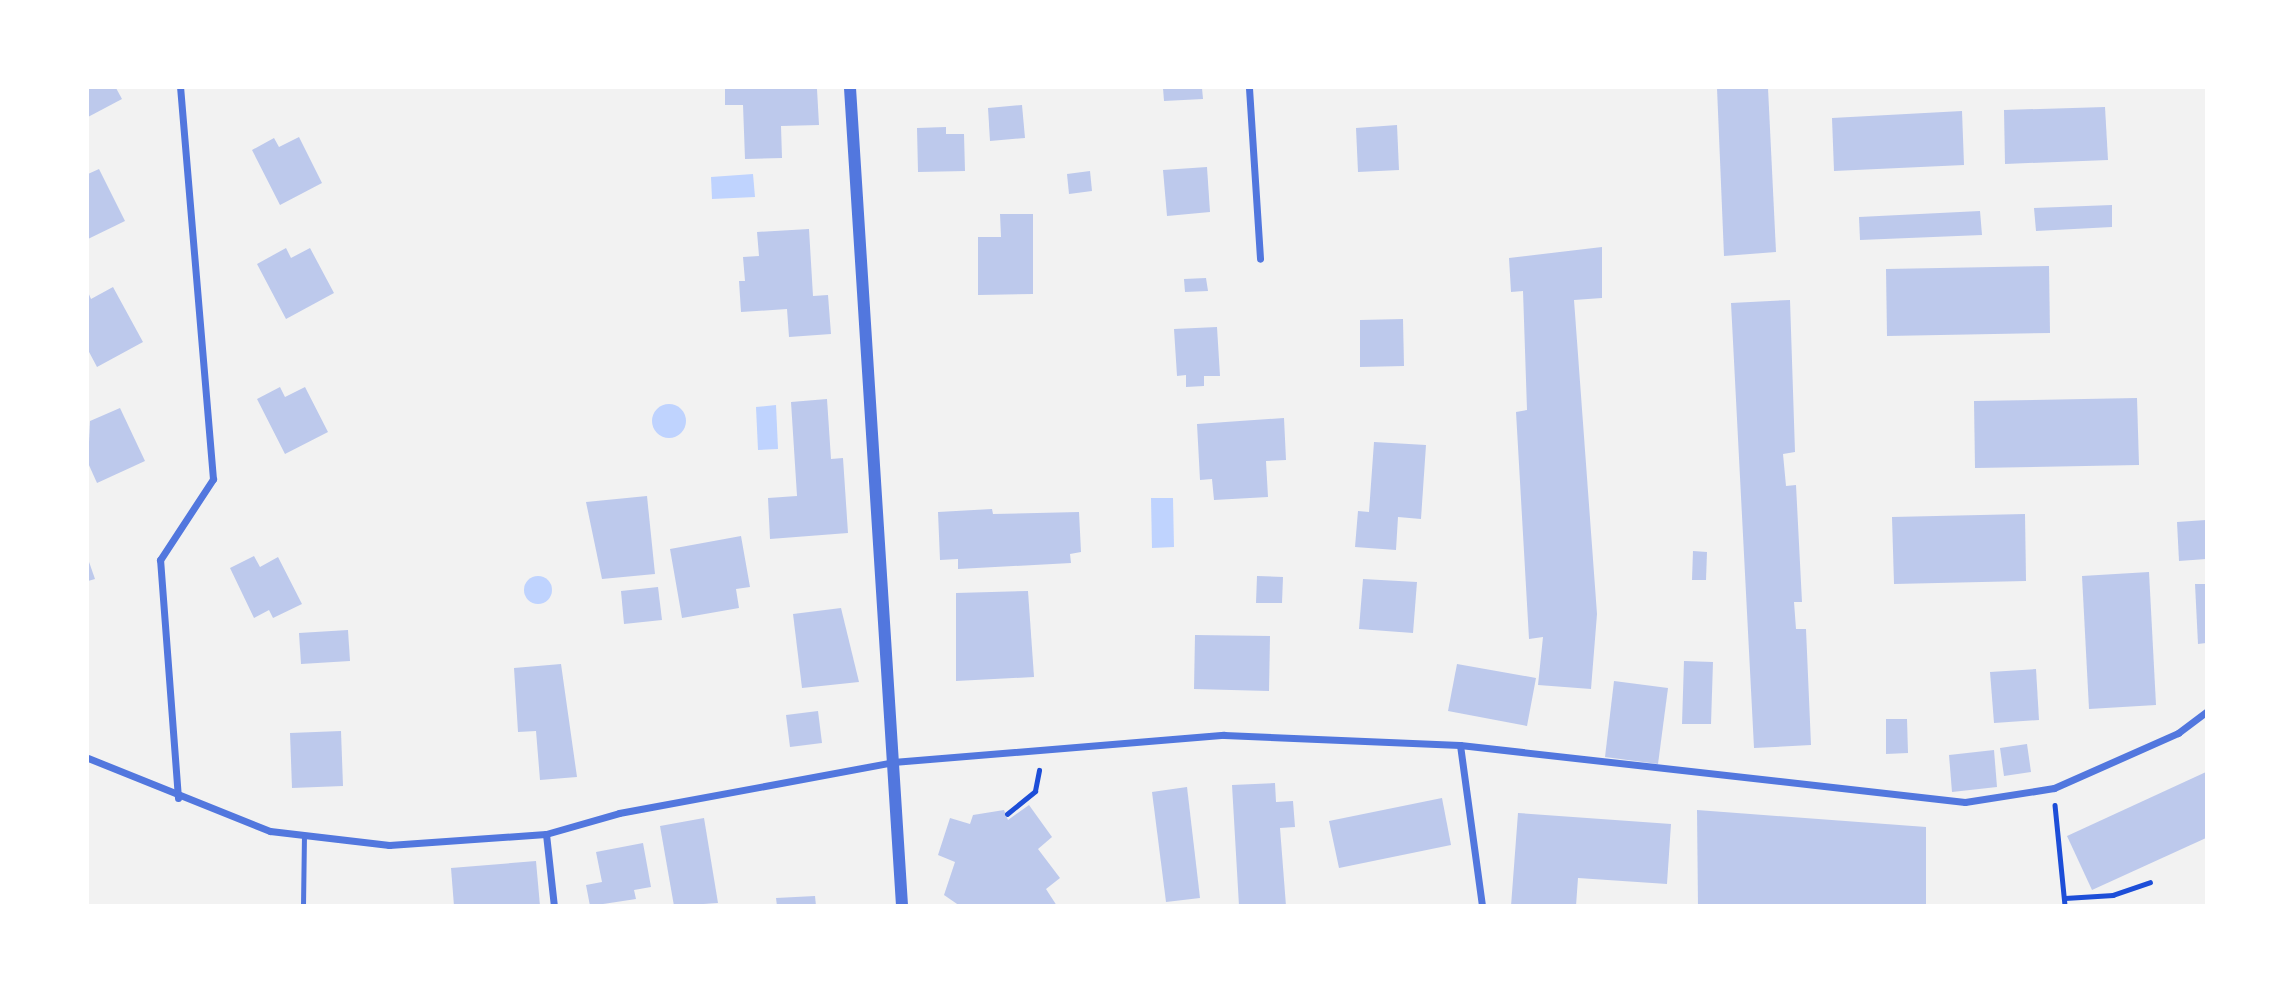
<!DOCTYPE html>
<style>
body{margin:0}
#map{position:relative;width:2294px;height:993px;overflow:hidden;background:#f2f2f2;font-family:"DejaVu Sans",sans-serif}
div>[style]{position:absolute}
.water>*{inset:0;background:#bfd3fe}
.round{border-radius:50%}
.building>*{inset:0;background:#bdc9ec}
.path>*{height:4.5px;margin:-2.25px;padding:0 2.25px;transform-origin:2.25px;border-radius:2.25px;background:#1d4ed8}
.service>*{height:5px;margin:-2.5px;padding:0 2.5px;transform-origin:2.5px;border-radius:2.5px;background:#5277de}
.minor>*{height:7px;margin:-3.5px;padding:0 3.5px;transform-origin:3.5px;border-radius:3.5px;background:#5277de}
.tertiary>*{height:12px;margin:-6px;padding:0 6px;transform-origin:6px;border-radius:6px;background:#5277de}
span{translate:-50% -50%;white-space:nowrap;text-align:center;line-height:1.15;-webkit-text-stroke:5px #fff;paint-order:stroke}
.frame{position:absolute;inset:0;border:89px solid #fff;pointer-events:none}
</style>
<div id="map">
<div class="water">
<div style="clip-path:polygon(753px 174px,755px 197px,712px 199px,711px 177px)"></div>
<div class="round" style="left:652px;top:404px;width:34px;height:34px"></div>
<div style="clip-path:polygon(776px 405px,778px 449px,758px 450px,756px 407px)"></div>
<div style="clip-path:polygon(1151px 498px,1173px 498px,1174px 547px,1152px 548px)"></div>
<div class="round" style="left:524px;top:576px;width:28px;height:28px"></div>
</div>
<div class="building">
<div style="clip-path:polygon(88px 88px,116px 88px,122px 99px,88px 117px)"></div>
<div style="clip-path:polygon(725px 88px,817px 89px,819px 125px,781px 126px,782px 158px,745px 159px,743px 105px,725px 105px)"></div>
<div style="clip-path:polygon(1163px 88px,1202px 88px,1203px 99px,1164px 101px)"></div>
<div style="clip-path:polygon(1717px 88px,1768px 88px,1776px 252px,1724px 256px)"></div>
<div style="clip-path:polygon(1022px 105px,1025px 138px,990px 141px,988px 108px)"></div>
<div style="clip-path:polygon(2105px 107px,2108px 160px,2005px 164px,2004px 110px)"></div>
<div style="clip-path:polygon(1962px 111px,1964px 165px,1834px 171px,1832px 118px)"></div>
<div style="clip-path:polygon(1397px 125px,1399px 170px,1358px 172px,1356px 128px)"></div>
<div style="clip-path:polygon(946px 127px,946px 134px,964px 134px,965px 171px,918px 172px,917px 128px)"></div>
<div style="clip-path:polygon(299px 137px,322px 183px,280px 205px,252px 150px,274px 138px,279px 147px)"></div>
<div style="clip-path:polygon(1207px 167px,1210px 212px,1167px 216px,1163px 170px)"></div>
<div style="clip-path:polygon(99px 169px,125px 221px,88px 239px,88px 174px)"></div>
<div style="clip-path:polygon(1090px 171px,1092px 191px,1069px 194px,1067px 174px)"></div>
<div style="clip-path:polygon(2112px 205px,2112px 227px,2036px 231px,2034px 208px)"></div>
<div style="clip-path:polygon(1980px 211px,1982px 235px,1860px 240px,1859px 217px)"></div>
<div style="clip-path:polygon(1000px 214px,1033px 214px,1033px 294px,978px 295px,978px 237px,1001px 237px)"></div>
<div style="clip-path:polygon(809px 229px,813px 296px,828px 295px,831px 334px,789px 337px,787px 309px,741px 312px,739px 281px,745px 281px,743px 257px,759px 256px,757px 232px)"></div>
<div style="clip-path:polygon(1602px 247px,1602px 298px,1574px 300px,1597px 614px,1591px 689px,1538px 685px,1543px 637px,1529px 639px,1516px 412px,1527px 410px,1523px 291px,1511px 292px,1509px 258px)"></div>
<div style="clip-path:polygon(286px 248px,291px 258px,310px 248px,334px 293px,286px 319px,257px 264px)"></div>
<div style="clip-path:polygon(2049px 266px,2050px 333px,1887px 336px,1886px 269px)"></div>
<div style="clip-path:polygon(1206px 278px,1208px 291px,1185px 292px,1184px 279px)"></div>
<div style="clip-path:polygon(113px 287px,143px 342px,97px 367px,88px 350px,88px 292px,91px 299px)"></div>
<div style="clip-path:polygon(1790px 300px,1795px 452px,1783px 454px,1786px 486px,1796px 485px,1802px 602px,1794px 602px,1796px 629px,1806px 629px,1811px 745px,1754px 748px,1731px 303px)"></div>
<div style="clip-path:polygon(1403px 319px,1404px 366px,1360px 367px,1360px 320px)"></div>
<div style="clip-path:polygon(1217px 327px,1220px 376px,1204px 376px,1204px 386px,1186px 387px,1186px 375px,1177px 376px,1174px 329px)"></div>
<div style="clip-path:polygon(280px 387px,285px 397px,305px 387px,328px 432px,285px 454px,257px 399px)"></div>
<div style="clip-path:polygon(2137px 398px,2139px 465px,1975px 468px,1974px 401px)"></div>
<div style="clip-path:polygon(827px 399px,831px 459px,843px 458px,848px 533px,770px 539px,768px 498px,797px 496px,791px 402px)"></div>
<div style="clip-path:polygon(120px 408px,145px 461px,97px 483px,88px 463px,90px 421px)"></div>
<div style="clip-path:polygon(1284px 418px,1286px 460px,1266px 461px,1268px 497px,1214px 500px,1212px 479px,1200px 480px,1197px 424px)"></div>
<div style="clip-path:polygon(1374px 442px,1426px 445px,1421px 519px,1398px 517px,1396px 550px,1355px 547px,1358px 511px,1369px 512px)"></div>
<div style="clip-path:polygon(647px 496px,655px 574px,602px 579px,586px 502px)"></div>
<div style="clip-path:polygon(992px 509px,993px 514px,1079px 512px,1081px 552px,1070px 554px,1071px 563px,958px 569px,958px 559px,940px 560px,938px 512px)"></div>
<div style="clip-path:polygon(2025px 514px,2026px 581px,1894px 584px,1892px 517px)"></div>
<div style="clip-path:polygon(2206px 520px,2206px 559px,2179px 561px,2177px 522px)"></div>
<div style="clip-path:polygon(741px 536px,750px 587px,736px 589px,739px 608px,682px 618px,670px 549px)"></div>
<div style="clip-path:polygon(1693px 551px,1707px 552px,1706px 580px,1692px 580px)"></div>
<div style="clip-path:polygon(254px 556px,260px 567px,278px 557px,302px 604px,273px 618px,269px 610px,254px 618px,230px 568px)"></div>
<div style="clip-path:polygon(88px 559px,95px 579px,88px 581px)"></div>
<div style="clip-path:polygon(2149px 572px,2156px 705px,2089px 709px,2082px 576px)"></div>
<div style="clip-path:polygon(1257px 576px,1283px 577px,1282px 603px,1256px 603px)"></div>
<div style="clip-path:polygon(1363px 579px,1417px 582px,1413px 633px,1359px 629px)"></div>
<div style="clip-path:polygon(2195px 584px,2206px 584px,2206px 643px,2198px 644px)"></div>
<div style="clip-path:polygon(658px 587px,662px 620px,624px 624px,621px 591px)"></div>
<div style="clip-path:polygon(1028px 591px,1034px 677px,956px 681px,956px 593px)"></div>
<div style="clip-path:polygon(841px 608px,859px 682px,802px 688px,793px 614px)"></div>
<div style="clip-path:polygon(348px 630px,350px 661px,301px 664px,299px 633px)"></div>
<div style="clip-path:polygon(1195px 635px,1270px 636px,1269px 691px,1194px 689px)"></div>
<div style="clip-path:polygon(1684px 661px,1713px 662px,1711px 724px,1682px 724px)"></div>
<div style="clip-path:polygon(561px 664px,577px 777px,540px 780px,536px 731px,518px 732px,514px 668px)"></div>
<div style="clip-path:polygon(1457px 664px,1536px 678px,1527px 726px,1448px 711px)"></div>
<div style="clip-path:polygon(2036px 669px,2039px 720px,1994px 723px,1990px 672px)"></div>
<div style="clip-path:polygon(1614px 681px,1668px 688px,1658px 764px,1605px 757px)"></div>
<div style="clip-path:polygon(818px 711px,822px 743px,790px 747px,786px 715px)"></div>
<div style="clip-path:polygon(1886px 719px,1907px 719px,1908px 753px,1886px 754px)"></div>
<div style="clip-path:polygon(341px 731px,343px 786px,292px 788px,290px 733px)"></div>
<div style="clip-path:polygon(2027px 744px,2031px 772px,2004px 776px,2000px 748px)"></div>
<div style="clip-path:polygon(1994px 750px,1997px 787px,1952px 792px,1949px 755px)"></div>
<div style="clip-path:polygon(2206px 772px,2206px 838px,2092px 890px,2067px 836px)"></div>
<div style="clip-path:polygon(1275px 783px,1276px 802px,1293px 801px,1295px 827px,1280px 828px,1286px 906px,1239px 906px,1232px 785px)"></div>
<div style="clip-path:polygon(1187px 787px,1200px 898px,1166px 902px,1152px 792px)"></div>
<div style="clip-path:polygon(1442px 798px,1451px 845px,1339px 868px,1329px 821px)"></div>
<div style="clip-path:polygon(1029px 805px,1052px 837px,1038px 849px,1060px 878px,1046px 889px,1057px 906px,960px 906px,944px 895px,955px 862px,938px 855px,950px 818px,970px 824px,973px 815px,1004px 810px,1008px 820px)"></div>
<div style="clip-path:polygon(1697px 810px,1926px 827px,1926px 906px,1698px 906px)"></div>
<div style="clip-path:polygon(1518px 813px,1671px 824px,1667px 884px,1578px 878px,1576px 906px,1511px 906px)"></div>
<div style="clip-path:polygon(704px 818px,718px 903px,674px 906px,660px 826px)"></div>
<div style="clip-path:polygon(643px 843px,651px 887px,634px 890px,636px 899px,590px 906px,586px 885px,602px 882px,596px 852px)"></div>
<div style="clip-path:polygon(536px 861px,540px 906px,454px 906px,451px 868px)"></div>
<div style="clip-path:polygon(815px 896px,816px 906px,777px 906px,776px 898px)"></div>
</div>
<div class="path">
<div style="left:2055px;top:805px;width:101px;rotate:84.3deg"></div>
<div style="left:1007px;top:814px;width:36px;rotate:-39deg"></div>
<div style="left:1035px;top:791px;width:21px;rotate:-79deg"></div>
<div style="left:2065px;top:898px;width:48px;rotate:-3.6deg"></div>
<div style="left:2113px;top:895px;width:39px;rotate:-19deg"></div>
</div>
<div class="service">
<div style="left:303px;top:906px;width:71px;rotate:-89.2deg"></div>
</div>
<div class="minor">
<div style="left:1249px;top:88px;width:171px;rotate:86.3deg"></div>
<div style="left:1460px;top:745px;width:162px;rotate:82.2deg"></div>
<div style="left:88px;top:758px;width:196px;rotate:21.9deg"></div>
<div style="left:270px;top:831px;width:120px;rotate:6.7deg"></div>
<div style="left:389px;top:845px;width:157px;rotate:-4deg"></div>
<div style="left:546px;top:834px;width:76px;rotate:-16deg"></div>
<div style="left:619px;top:813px;width:279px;rotate:-10.5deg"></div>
<div style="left:893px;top:762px;width:332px;rotate:-4.7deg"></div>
<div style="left:1224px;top:735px;width:236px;rotate:2.4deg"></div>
<div style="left:1460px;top:745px;width:508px;rotate:6.44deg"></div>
<div style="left:1965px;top:802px;width:90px;rotate:-8.9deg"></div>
<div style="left:2054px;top:788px;width:136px;rotate:-23.9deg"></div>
<div style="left:2178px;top:733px;width:35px;rotate:-37deg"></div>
<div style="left:178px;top:798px;width:239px;rotate:-94.3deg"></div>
<div style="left:160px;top:560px;width:97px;rotate:-56.8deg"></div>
<div style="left:213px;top:479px;width:392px;rotate:-94.8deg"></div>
<div style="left:546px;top:834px;width:72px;rotate:83.7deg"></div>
</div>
<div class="tertiary">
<div style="left:850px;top:88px;width:820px;rotate:86.36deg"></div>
</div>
<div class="frame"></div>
</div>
